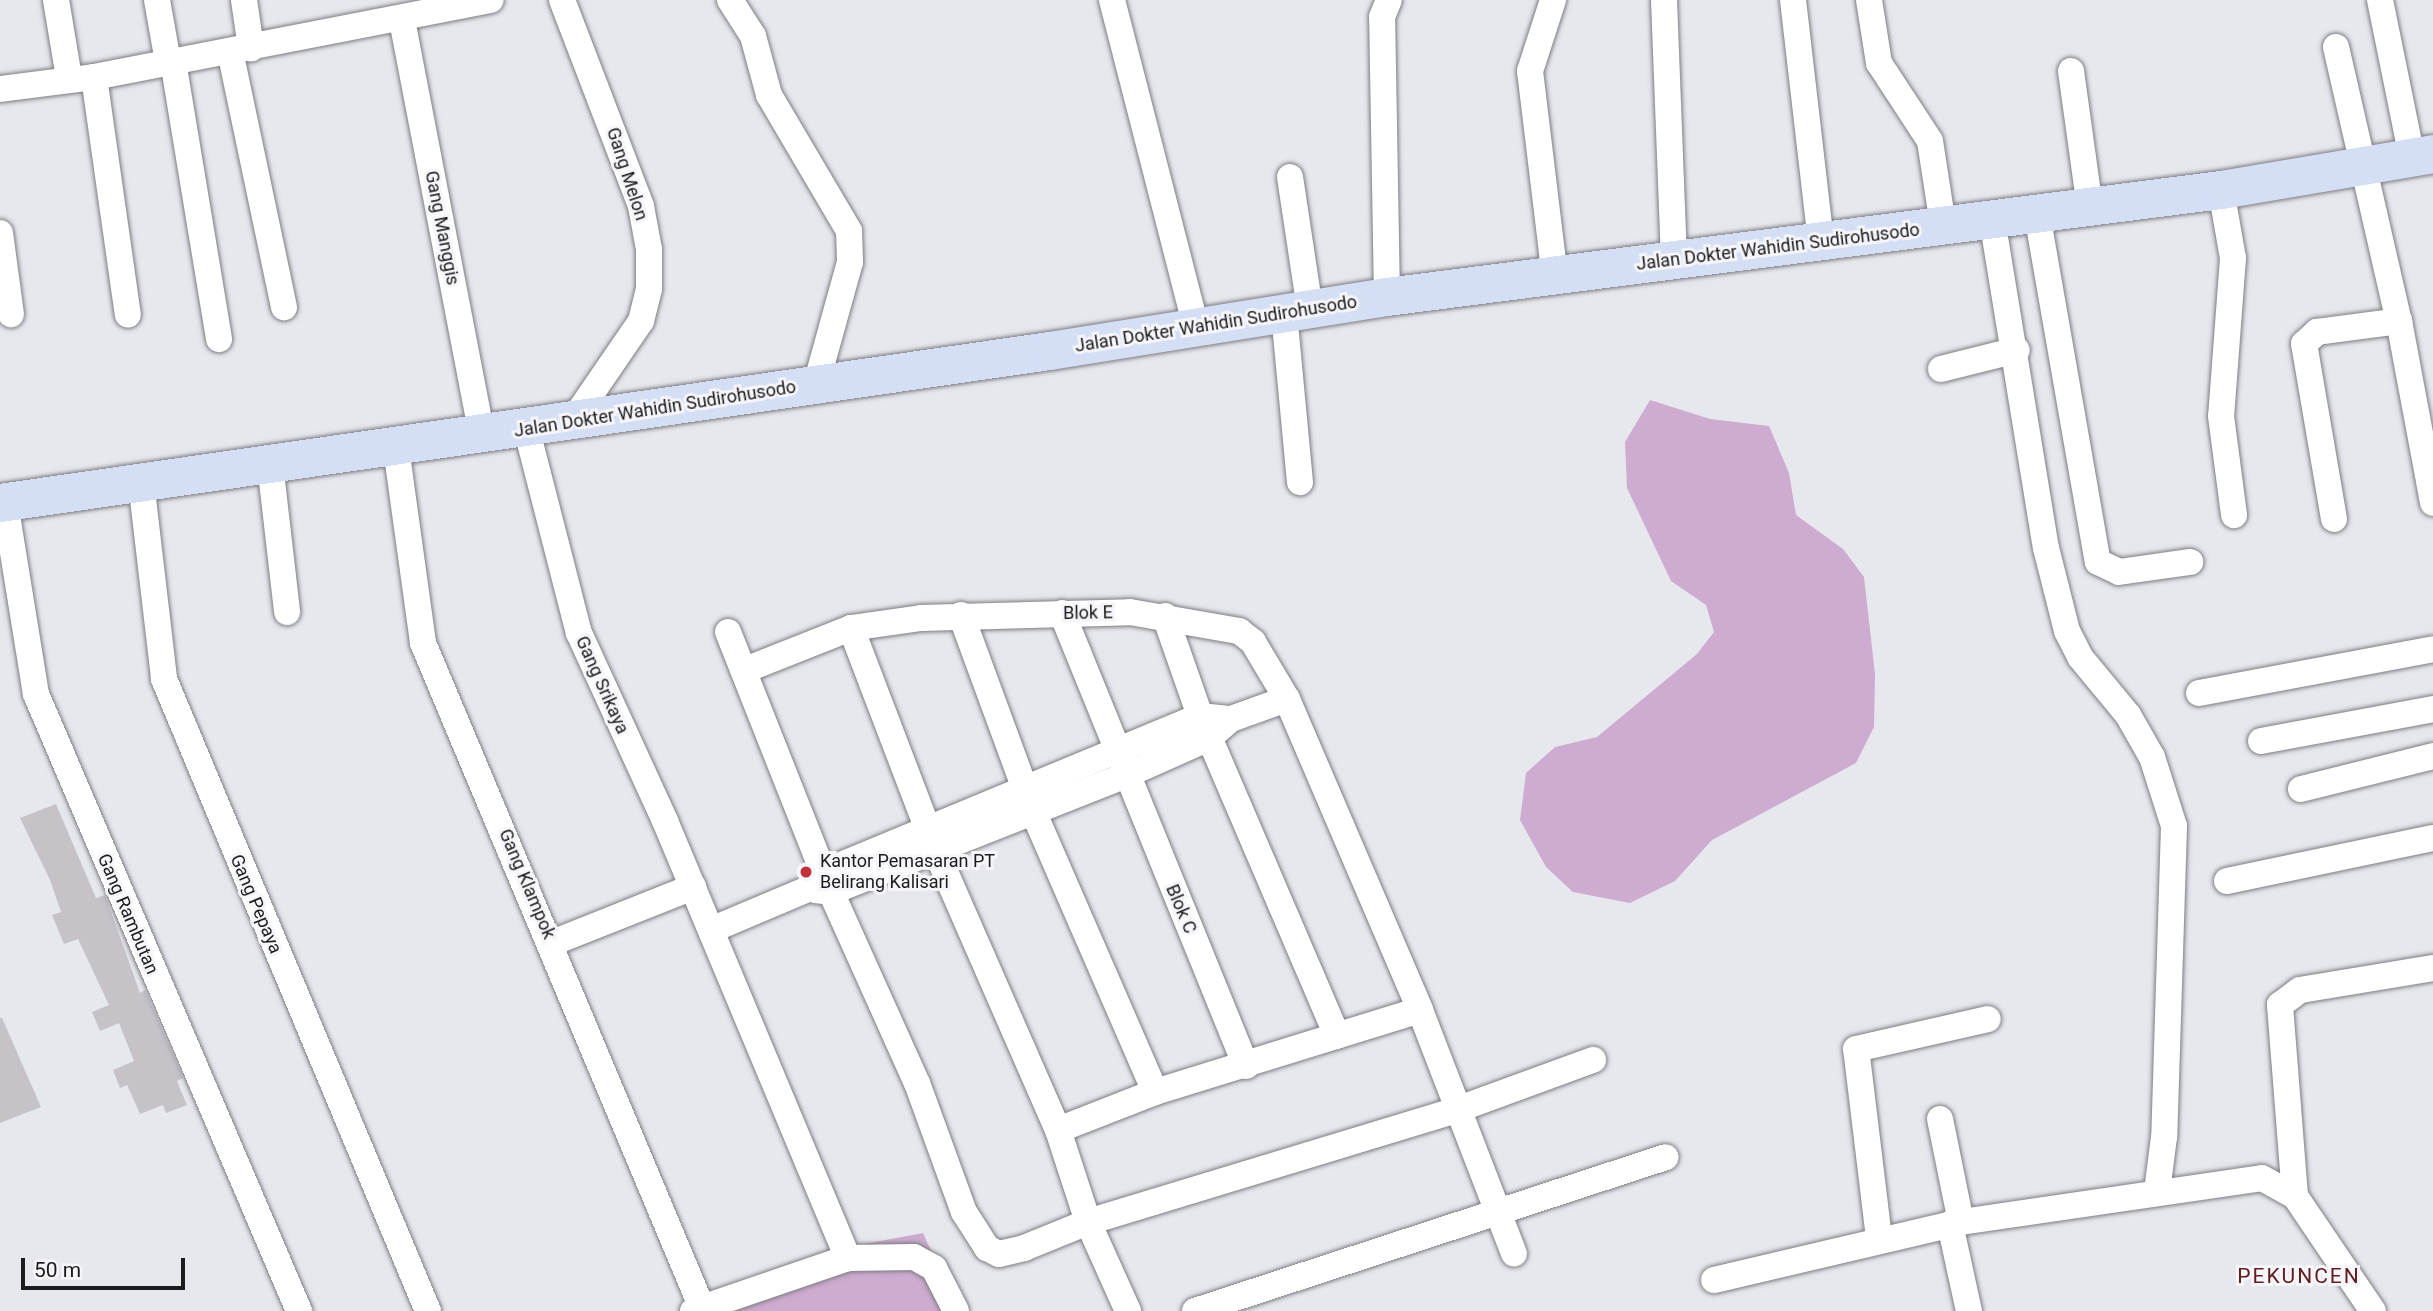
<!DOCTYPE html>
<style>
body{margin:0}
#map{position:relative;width:2433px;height:1311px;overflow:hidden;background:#e7e8ed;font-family:Roboto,sans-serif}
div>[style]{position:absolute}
.green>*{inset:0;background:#ceabd0}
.building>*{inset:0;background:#c5c3c8}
.roads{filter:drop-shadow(0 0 2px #7d7d82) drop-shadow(0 0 2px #7d7d82)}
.street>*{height:26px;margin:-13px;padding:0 13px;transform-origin:13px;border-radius:13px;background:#fff}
.primary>*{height:38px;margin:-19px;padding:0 19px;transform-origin:19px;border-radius:19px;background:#d4dff6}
.dots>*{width:19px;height:19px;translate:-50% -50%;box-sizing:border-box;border:4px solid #f5f5fa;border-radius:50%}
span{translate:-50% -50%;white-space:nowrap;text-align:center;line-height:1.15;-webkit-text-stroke:6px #f5f5fa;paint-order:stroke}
.street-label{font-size:18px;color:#1c1c1e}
.poi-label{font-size:18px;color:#1c1c1e}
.left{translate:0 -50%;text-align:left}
.quarter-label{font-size:21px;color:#611c1d;letter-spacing:2px}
.scale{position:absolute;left:21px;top:1258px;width:164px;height:32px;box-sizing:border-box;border:4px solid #1c1c1e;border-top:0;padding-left:9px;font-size:21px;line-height:24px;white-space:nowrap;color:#1c1c1e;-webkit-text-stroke:5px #f5f5fa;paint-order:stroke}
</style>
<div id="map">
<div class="green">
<div style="clip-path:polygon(1650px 400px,1710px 419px,1769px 426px,1789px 473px,1796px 515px,1843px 549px,1864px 577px,1875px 674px,1874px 727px,1856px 763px,1712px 840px,1675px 881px,1630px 903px,1573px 892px,1546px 867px,1520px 820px,1526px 773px,1555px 747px,1597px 737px,1697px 654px,1714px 632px,1706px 605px,1671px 581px,1627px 488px,1625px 442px)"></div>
<div style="clip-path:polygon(923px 1233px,958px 1311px,715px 1311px,710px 1293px,827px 1251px)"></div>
</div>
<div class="building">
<div style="clip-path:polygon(56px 804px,96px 898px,105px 895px,140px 993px,145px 990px,183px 1078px,177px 1081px,187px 1105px,166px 1113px,163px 1105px,140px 1114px,127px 1085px,120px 1088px,113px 1070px,134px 1061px,119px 1023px,100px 1031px,92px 1012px,109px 1005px,78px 939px,64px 944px,52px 915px,61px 912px,50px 880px,20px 818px)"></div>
<div style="clip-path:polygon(2px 1018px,41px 1107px,0 1123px,0 1018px)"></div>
</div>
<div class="roads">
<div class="street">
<div style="left:56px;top:0;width:79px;rotate:80.5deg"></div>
<div style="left:157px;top:0;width:63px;rotate:79.9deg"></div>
<div style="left:244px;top:0;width:49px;rotate:81.7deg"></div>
<div style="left:562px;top:0;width:221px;rotate:69deg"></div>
<div style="left:641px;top:206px;width:44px;rotate:79.5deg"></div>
<div style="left:649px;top:249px;width:40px;rotate:90deg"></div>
<div style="left:649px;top:289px;width:33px;rotate:104deg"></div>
<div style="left:641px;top:321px;width:119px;rotate:124.4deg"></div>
<div style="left:730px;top:0;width:43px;rotate:57.4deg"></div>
<div style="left:753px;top:36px;width:61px;rotate:74.8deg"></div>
<div style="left:769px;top:95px;width:158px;rotate:59.5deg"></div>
<div style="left:849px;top:231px;width:31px;rotate:88deg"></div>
<div style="left:850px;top:262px;width:128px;rotate:105.5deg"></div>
<div style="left:1112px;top:0;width:337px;rotate:75.6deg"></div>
<div style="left:1553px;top:0;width:75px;rotate:107.9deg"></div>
<div style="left:1530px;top:71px;width:208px;rotate:83.1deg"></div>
<div style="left:1664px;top:0;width:260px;rotate:87.8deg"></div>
<div style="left:1793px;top:0;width:244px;rotate:83.4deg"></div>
<div style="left:1869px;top:0;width:64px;rotate:81deg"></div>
<div style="left:1879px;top:63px;width:93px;rotate:56.8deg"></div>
<div style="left:1930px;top:141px;width:85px;rotate:81.2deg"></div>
<div style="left:2380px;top:0;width:160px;rotate:78.5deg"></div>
<div style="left:402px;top:20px;width:423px;rotate:79.1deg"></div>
<div style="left:2336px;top:47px;width:281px;rotate:77.1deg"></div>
<div style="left:2399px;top:321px;width:185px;rotate:79.4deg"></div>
<div style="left:230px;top:51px;width:262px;rotate:78.1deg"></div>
<div style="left:173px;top:61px;width:282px;rotate:80.6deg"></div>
<div style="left:2071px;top:71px;width:138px;rotate:82.1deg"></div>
<div style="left:94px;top:77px;width:240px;rotate:81.9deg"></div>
<div style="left:0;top:89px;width:95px;rotate:-7.3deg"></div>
<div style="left:94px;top:77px;width:404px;rotate:-11deg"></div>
<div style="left:1290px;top:177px;width:134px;rotate:81.4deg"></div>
<div style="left:2221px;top:190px;width:69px;rotate:80deg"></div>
<div style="left:2233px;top:258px;width:158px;rotate:94.3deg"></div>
<div style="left:2221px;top:416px;width:100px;rotate:82.5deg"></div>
<div style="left:2037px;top:214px;width:353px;rotate:80.1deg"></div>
<div style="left:2098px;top:562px;width:23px;rotate:25deg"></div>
<div style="left:2119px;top:572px;width:72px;rotate:-8deg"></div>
<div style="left:1992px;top:219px;width:333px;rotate:80.7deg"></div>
<div style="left:2046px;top:548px;width:86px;rotate:75.8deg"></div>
<div style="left:2067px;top:631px;width:29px;rotate:63deg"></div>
<div style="left:2080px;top:657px;width:75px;rotate:50.4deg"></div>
<div style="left:2128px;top:715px;width:48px;rotate:60.3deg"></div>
<div style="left:2152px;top:757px;width:72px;rotate:72.3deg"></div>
<div style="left:2174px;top:826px;width:311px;rotate:91.8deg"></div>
<div style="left:2164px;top:1137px;width:55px;rotate:97.3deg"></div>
<div style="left:0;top:233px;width:82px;rotate:82.3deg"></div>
<div style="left:1387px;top:297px;width:280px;rotate:-91deg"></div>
<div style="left:1382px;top:17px;width:18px;rotate:-68deg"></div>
<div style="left:1284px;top:313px;width:170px;rotate:84.6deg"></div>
<div style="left:1941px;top:369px;width:78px;rotate:-14deg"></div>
<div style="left:526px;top:427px;width:213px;rotate:75.6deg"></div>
<div style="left:579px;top:633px;width:207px;rotate:65.4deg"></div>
<div style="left:665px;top:821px;width:474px;rotate:67.3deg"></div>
<div style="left:396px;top:448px;width:197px;rotate:82.1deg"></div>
<div style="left:423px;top:643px;width:721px;rotate:67.24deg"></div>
<div style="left:270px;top:464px;width:149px;rotate:83.4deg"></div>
<div style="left:141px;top:482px;width:198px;rotate:83.3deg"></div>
<div style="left:164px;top:679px;width:685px;rotate:67.33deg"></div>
<div style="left:5px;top:503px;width:193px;rotate:80.8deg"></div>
<div style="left:36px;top:694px;width:671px;rotate:66.91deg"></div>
<div style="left:2334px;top:519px;width:178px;rotate:-99.7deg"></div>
<div style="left:2304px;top:344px;width:18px;rotate:-43deg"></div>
<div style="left:2317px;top:332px;width:83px;rotate:-7.6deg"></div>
<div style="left:1062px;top:613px;width:489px;rotate:67.9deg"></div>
<div style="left:961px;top:615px;width:209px;rotate:69.8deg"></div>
<div style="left:1033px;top:811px;width:306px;rotate:66.5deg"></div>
<div style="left:1165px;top:616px;width:106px;rotate:70.7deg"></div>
<div style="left:1200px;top:716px;width:348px;rotate:66.8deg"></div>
<div style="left:851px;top:628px;width:239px;rotate:69.1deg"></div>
<div style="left:936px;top:851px;width:305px;rotate:66.4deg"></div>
<div style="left:1058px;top:1130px;width:97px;rotate:71.9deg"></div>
<div style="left:1088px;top:1222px;width:98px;rotate:65.8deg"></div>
<div style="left:728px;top:632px;width:280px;rotate:68.4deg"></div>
<div style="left:831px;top:892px;width:209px;rotate:65.8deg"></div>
<div style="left:917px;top:1083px;width:137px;rotate:70deg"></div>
<div style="left:964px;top:1212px;width:43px;rotate:57.4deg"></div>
<div style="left:987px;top:1248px;width:13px;rotate:27deg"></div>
<div style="left:999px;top:1254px;width:26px;rotate:-13deg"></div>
<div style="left:1024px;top:1248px;width:69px;rotate:-22.1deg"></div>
<div style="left:1088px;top:1222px;width:385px;rotate:-16.9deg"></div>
<div style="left:1456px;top:1110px;width:146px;rotate:-20.1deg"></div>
<div style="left:745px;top:670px;width:114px;rotate:-21.6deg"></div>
<div style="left:851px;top:628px;width:71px;rotate:-8.1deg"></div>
<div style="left:921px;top:618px;width:209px;rotate:-1.6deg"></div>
<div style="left:1130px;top:612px;width:111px;rotate:9.9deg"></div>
<div style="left:1239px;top:631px;width:18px;rotate:38deg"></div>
<div style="left:1253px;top:642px;width:66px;rotate:59.2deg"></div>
<div style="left:1287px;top:699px;width:338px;rotate:66.8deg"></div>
<div style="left:1420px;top:1010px;width:261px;rotate:68.9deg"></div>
<div style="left:2199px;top:693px;width:238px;rotate:-10.6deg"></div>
<div style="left:2261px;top:741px;width:175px;rotate:-10.5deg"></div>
<div style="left:2301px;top:789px;width:136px;rotate:-14deg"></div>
<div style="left:2227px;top:881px;width:210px;rotate:-11.8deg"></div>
<div style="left:815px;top:890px;width:16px;rotate:7deg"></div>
<div style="left:831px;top:892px;width:315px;rotate:-21.6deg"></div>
<div style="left:1124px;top:776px;width:93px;rotate:-24.1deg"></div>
<div style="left:1209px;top:738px;width:29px;rotate:-41deg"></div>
<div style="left:1231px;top:719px;width:59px;rotate:-19.7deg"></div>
<div style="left:711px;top:930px;width:105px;rotate:-22.9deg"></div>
<div style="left:808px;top:889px;width:23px;rotate:-47deg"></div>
<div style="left:824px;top:872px;width:407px;rotate:-22.5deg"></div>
<div style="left:1200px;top:716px;width:31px;rotate:6deg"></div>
<div style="left:552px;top:943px;width:152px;rotate:-21.7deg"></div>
<div style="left:1940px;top:1119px;width:105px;rotate:78.5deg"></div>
<div style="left:1058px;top:1130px;width:104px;rotate:-21.4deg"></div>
<div style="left:1155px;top:1092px;width:277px;rotate:-17.2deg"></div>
<div style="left:2295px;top:1196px;width:192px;rotate:-94.5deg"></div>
<div style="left:2280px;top:1005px;width:25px;rotate:-37deg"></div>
<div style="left:2300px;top:990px;width:135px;rotate:-9.4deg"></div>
<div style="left:1950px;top:1224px;width:89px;rotate:77.7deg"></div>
<div style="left:1879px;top:1238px;width:190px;rotate:-96.9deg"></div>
<div style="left:1856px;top:1049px;width:135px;rotate:-12.8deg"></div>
<div style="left:1714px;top:1280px;width:254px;rotate:-13.2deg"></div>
<div style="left:1961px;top:1222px;width:304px;rotate:-8.3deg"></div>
<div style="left:2262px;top:1178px;width:38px;rotate:29deg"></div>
<div style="left:2295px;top:1196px;width:139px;rotate:55.9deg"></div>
<div style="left:693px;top:1311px;width:164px;rotate:-18.9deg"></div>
<div style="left:848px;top:1258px;width:66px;rotate:-0.9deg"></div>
<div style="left:914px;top:1257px;width:23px;rotate:29deg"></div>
<div style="left:934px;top:1268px;width:48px;rotate:62.9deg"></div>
<div style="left:1195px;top:1311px;width:495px;rotate:-18.1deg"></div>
</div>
<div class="primary">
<div style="left:0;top:503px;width:1061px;rotate:-8.24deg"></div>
<div style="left:1050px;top:351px;width:341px;rotate:-9.1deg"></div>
<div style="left:1387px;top:297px;width:841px;rotate:-7.31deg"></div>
<div style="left:2221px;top:190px;width:215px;rotate:-9.6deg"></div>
</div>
</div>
<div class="dots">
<div style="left:806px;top:872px;background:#c13139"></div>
</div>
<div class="street-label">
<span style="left:627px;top:174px;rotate:72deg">Gang Melon</span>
<span style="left:442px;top:228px;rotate:79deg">Gang Manggis</span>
<span style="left:1778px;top:247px;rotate:-7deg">Jalan Dokter Wahidin Sudirohusodo</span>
<span style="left:1216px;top:324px;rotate:-9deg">Jalan Dokter Wahidin Sudirohusodo</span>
<span style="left:655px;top:409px;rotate:-9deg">Jalan Dokter Wahidin Sudirohusodo</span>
<span style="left:1088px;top:613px;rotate:-1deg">Blok E</span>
<span style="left:602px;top:685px;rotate:66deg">Gang Srikaya</span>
<span style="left:527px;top:884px;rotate:67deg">Gang Klampok</span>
<span style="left:256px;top:904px;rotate:67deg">Gang Pepaya</span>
<span style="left:1181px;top:909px;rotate:67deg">Blok C</span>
<span style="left:128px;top:914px;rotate:67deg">Gang Rambutan</span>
</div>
<div class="poi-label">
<span class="left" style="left:820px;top:872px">Kantor Pemasaran PT<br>Belirang Kalisari</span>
</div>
<div class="quarter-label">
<span style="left:2299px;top:1276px">PEKUNCEN</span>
</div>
<div class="scale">50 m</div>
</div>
